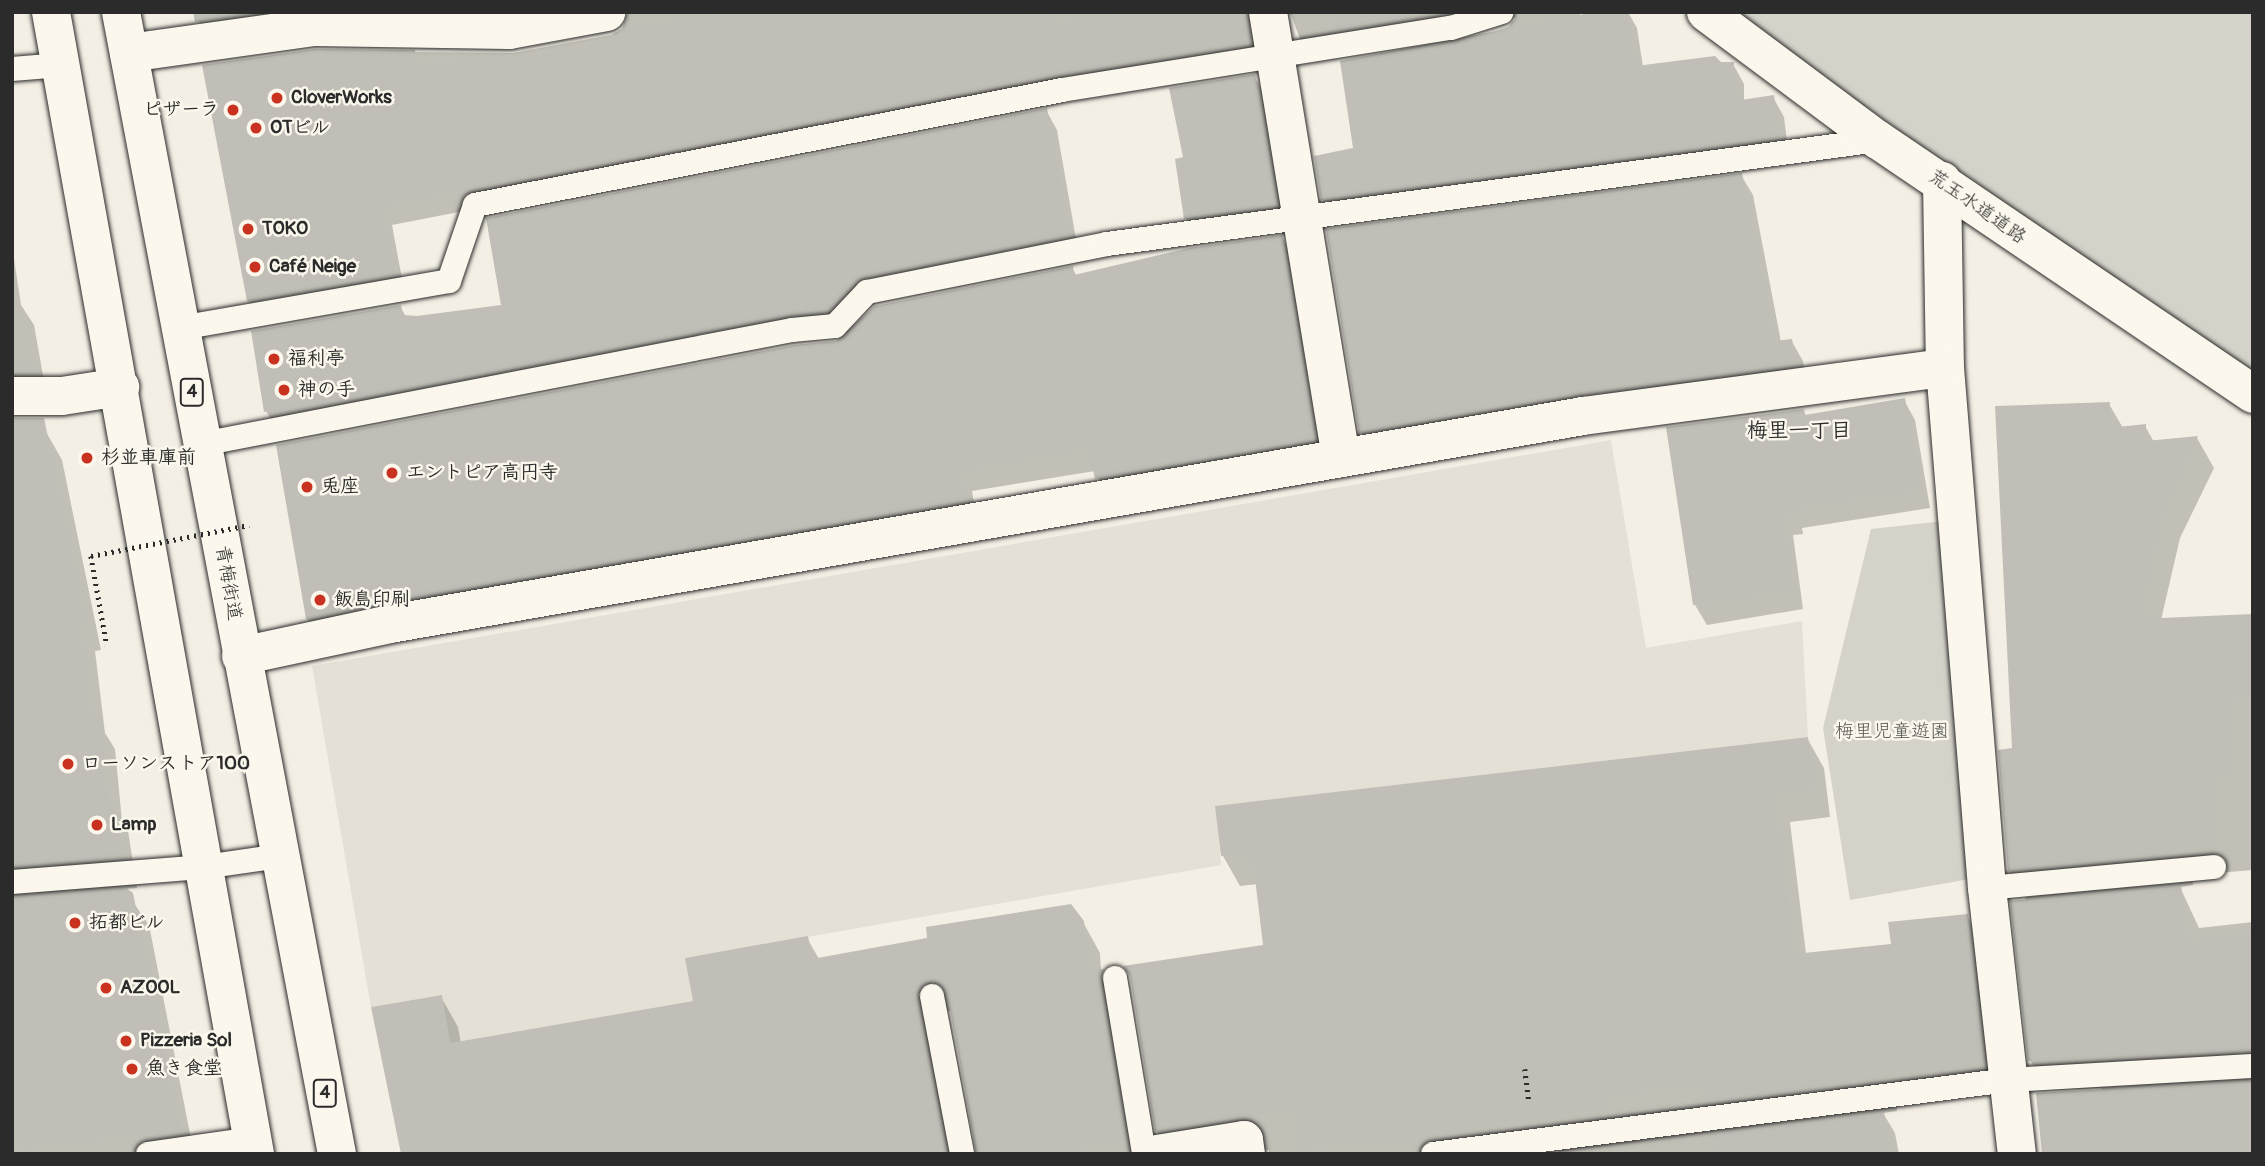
<!DOCTYPE html>
<meta charset="utf-8">
<style>
body{margin:0}
#map{position:relative;width:2265px;height:1166px;overflow:hidden;background:#f3efe4;font-family:Pangolin,"Klee One",sans-serif}
div>[style]{position:absolute}
.built>*{inset:0;background:#e4e0d6}
.green>*{inset:0;background:#d5d2c9}
.shadow>*{inset:0;background:#0003}
.building>*{inset:0;background:#c0beb6}
.path>*{height:4.5px;margin-top:-2.25px;transform-origin:0;background:repeating-linear-gradient(90deg,#2b2b2b 0 2px,transparent 0 7px)}
.roads{filter:drop-shadow(0 0 2px #2b2b2b) drop-shadow(0 0 2px #2b2b2b)}
.lane>*{height:24px;margin:-12px;padding:0 12px;transform-origin:12px;border-radius:12px;background:#fbf7ec}
.street>*{height:38px;margin:-19px;padding:0 19px;transform-origin:19px;border-radius:19px;background:#fbf7ec}
.secondary>*{height:38px;margin:-19px;padding:0 19px;transform-origin:19px;border-radius:19px;background:#fbf7ec}
.primary>*{height:38px;margin:-19px;padding:0 19px;transform-origin:19px;border-radius:19px;background:#fbf7ec}
.path-bridge>*{height:4.5px;margin-top:-2.25px;transform-origin:0;background:repeating-linear-gradient(90deg,#2b2b2b 0 2px,transparent 0 7px)}
.dots>*{width:19px;height:19px;translate:-50% -50%;box-sizing:border-box;border:4px solid #fbf7ec;border-radius:50%}
span{translate:-50% -50%;white-space:nowrap;text-align:center;line-height:1.15;-webkit-text-stroke:5px #fbf7ec;paint-order:stroke}
.shield-label span{padding:2px 5px;background:#fbf7ec;border:2px solid;border-radius:5px;-webkit-text-stroke-width:0}
.shield-label{font-size:18px;color:#2b2b2b;font-weight:700}
.poi-label{font-size:19px;color:#2b2b2b;font-weight:700}
.left{translate:0 -50%;text-align:left}
.right{translate:-100% -50%;text-align:right}
.street-label{font-size:19px;color:#2b2b2b}
.park-label{font-size:19px;color:#565552}
.neighbourhood-label{font-size:21px;color:#2b2b2b;font-weight:700}
.frame{position:absolute;inset:0;border:14px solid #2b2b2b;pointer-events:none}
</style>
<div id="map">
<div class="built">
<div style="clip-path:polygon(1611px 440px,1646px 648px,1802px 621px,1808px 737px,1216px 806px,1221px 865px,686px 958px,693px 1001px,450px 1043px,442px 995px,371px 1007px,312px 666px)"></div>
</div>
<div class="green">
<div style="clip-path:polygon(1722px 12px,2253px 12px,2253px 383px)"></div>
<div style="clip-path:polygon(1944px 521px,1970px 879px,1850px 900px,1823px 728px,1871px 529px)"></div>
</div>
<div class="shadow">
<div style="clip-path:polygon(195px 12px,601px 12px,208px 41px)"></div>
<div style="clip-path:polygon(622px 12px,1274px 12px,1261px 64px,1054px 96px,392px 225px,405px 295px,260px 320px,248px 301px,315px 51px,513px 53px,611px 35px,622px 29px,627px 14px)"></div>
<div style="clip-path:polygon(1284px 12px,1579px 12px,1580px 17px,1628px 12px,1637px 28px,1643px 67px,1733px 64px,1744px 84px,1744px 101px,1773px 97px,1784px 117px,1789px 158px,1334px 219px,1323px 200px,1355px 149px,1456px 44px,1508px 27px,1516px 18px,1307px 57px,1291px 15px)"></div>
<div style="clip-path:polygon(1254px 76px,1265px 96px,1288px 225px,1197px 237px,1186px 218px,1185px 159px)"></div>
<div style="clip-path:polygon(1046px 110px,1057px 130px,1079px 256px,875px 297px,839px 331px,277px 430px,266px 411px,400px 306px,406px 317px,417px 318px,503px 306px)"></div>
<div style="clip-path:polygon(1741px 175px,1753px 195px,1781px 342px,1791px 340px,1803px 361px,1807px 386px,1373px 452px,1361px 432px)"></div>
<div style="clip-path:polygon(1282px 237px,1294px 259px,1328px 462px,1109px 500px,1095px 471px,972px 491px,977px 523px,320px 641px,307px 619px,837px 342px,1072px 268px,1077px 276px)"></div>
<div style="clip-path:polygon(12px 245px,21px 305px,34px 325px,44px 381px,12px 385px)"></div>
<div style="clip-path:polygon(1904px 400px,1915px 420px,1930px 508px,1802px 528px,1803px 534px,1793px 535px,1803px 609px,1707px 625px,1695px 605px,1668px 429px,1803px 411px,1807px 417px)"></div>
<div style="clip-path:polygon(2109px 404px,2123px 428px,2145px 426px,2154px 442px,2197px 438px,2214px 468px,2180px 538px,2161px 620px,2253px 616px,2253px 870px,2192px 875px,2193px 885px,2180px 887px,2199px 928px,2253px 922px,2253px 1154px,2045px 1154px,2102px 1088px,2048px 1090px,2030px 1060px,2027px 901px,2009px 871px,2014px 750px)"></div>
<div style="clip-path:polygon(45px 430px,62px 460px,101px 650px,95px 651px,105px 733px,115px 749px,122px 821px,128px 831px,137px 888px,124px 889px,149px 925px,194px 1154px,12px 1154px,12px 437px)"></div>
<div style="clip-path:polygon(1807px 738px,1824px 768px,1830px 817px,1790px 822px,1806px 954px,1893px 945px,1967px 916px,1984px 945px,2001px 1093px,1896px 1100px,1897px 1111px,1883px 1113px,1895px 1133px,1899px 1154px,1560px 1154px,1555px 1146px,1510px 1154px,1269px 1154px,1269px 1150px,1170px 1154px,1157px 1131px,1132px 977px,1265px 946px,1258px 884px,1240px 886px,1223px 856px,1217px 808px)"></div>
<div style="clip-path:polygon(1083px 922px,1100px 953px,1101px 971px,1120px 1000px,1141px 1154px,976px 1154px,952px 1011px,946px 1011px,957px 1154px,403px 1154px,441px 997px,458px 1027px,461px 1043px,695px 1002px,807px 938px,819px 959px)"></div>
</div>
<div class="building">
<div style="clip-path:polygon(193px 12px,262px 12px,195px 22px)"></div>
<div style="clip-path:polygon(722px 12px,970px 12px,971px 19px,1050px 12px,1052px 24px,1125px 12px,1245px 12px,1250px 45px,1042px 77px,382px 205px,395px 275px,247px 301px,202px 65px,315px 49px,415px 50px,416px 63px,515px 58px,616px 40px,614px 33px)"></div>
<div style="clip-path:polygon(1332px 12px,1406px 12px,1408px 20px,1335px 31px)"></div>
<div style="clip-path:polygon(1595px 12px,1627px 12px,1636px 66px,1715px 56px,1721px 62px,1734px 62px,1734px 101px,1774px 95px,1779px 138px,1321px 200px,1314px 156px,1353px 148px,1340px 61px)"></div>
<div style="clip-path:polygon(1255px 74px,1278px 206px,1184px 219px,1175px 159px,1183px 157px,1169px 88px)"></div>
<div style="clip-path:polygon(1047px 108px,1069px 236px,864px 277px,828px 312px,271px 416px,270px 411px,264px 412px,251px 331px,401px 305px,403px 315px,417px 316px,501px 305px,486px 218px)"></div>
<div style="clip-path:polygon(1742px 173px,1774px 341px,1792px 339px,1797px 366px,1649px 385px,1647px 379px,1359px 433px,1326px 229px)"></div>
<div style="clip-path:polygon(1282px 235px,1316px 440px,1095px 479px,1088px 448px,960px 469px,966px 501px,306px 619px,276px 445px,794px 345px,836px 341px,875px 306px,1073px 266px,1074px 275px,1189px 248px)"></div>
<div style="clip-path:polygon(33px 362px,35px 374px,12px 374px,12px 364px)"></div>
<div style="clip-path:polygon(1905px 398px,1920px 488px,1791px 508px,1792px 514px,1783px 515px,1793px 589px,1693px 605px,1666px 427px,1804px 409px,1805px 415px)"></div>
<div style="clip-path:polygon(2110px 402px,2109px 428px,2146px 424px,2146px 441px,2198px 436px,2164px 508px,2138px 619px,2253px 614px,2253px 697px,2228px 699px,2230px 777px,2213px 778px,2216px 842px,2175px 846px,2177px 856px,2008px 871px,1998px 750px,2012px 748px,1995px 406px)"></div>
<div style="clip-path:polygon(12px 418px,44px 418px,85px 621px,79px 622px,92px 719px,99px 718px,108px 800px,112px 800px,122px 859px,12px 867px,12px 727px,21px 726px,12px 673px)"></div>
<div style="clip-path:polygon(1808px 737px,1814px 787px,1774px 792px,1794px 954px,1891px 944px,1888px 922px,1968px 914px,1985px 1064px,1880px 1071px,1881px 1081px,1705px 1104px,1702px 1084px,1603px 1095px,1605px 1108px,1400px 1141px,1298px 1148px,1294px 1109px,1155px 1131px,1130px 976px,1123px 966px,1263px 945px,1252px 853px,1221px 856px,1215px 806px)"></div>
<div style="clip-path:polygon(2181px 885px,2188px 944px,2253px 932px,2253px 1047px,2236px 1052px,2028px 1061px,2010px 901px)"></div>
<div style="clip-path:polygon(126px 888px,133px 893px,180px 1129px,20px 1149px,12px 1115px,12px 897px)"></div>
<div style="clip-path:polygon(1071px 904px,1084px 921px,1087px 972px,1104px 969px,1100px 980px,1126px 1136px,1116px 1141px,1041px 1154px,977px 1154px,947px 993px,943px 986px,930px 981px,922px 985px,917px 999px,947px 1154px,401px 1154px,371px 1007px,442px 995px,450px 1043px,693px 1001px,685px 958px,808px 936px,812px 959px,927px 938px,926px 927px)"></div>
<div style="clip-path:polygon(2237px 1082px,2242px 1154px,2042px 1154px,2036px 1093px)"></div>
<div style="clip-path:polygon(1884px 1111px,1889px 1154px,1713px 1154px,1710px 1133px)"></div>
</div>
<div class="path">
<div style="left:91px;top:556px;width:91px;rotate:79.9deg"></div>
<div style="left:1525px;top:1069px;width:32px;rotate:83deg"></div>
</div>
<div class="roads">
<div class="lane">
<div style="left:12px;top:69px;width:49px;rotate:-4.7deg"></div>
<div style="left:180px;top:328px;width:273px;rotate:-9.9deg"></div>
<div style="left:449px;top:281px;width:80px;rotate:-71.1deg"></div>
<div style="left:475px;top:205px;width:598px;rotate:-11.08deg"></div>
<div style="left:1062px;top:90px;width:394px;rotate:-9.1deg"></div>
<div style="left:1451px;top:28px;width:53px;rotate:-17.4deg"></div>
<div style="left:202px;top:444px;width:601px;rotate:-10.94deg"></div>
<div style="left:792px;top:330px;width:43px;rotate:-5.3deg"></div>
<div style="left:835px;top:326px;width:47px;rotate:-46.7deg"></div>
<div style="left:867px;top:292px;width:245px;rotate:-11.3deg"></div>
<div style="left:1107px;top:244px;width:778px;rotate:-7.68deg"></div>
<div style="left:12px;top:882px;width:193px;rotate:-4.5deg"></div>
<div style="left:204px;top:867px;width:76px;rotate:-8.3deg"></div>
<div style="left:1987px;top:888px;width:228px;rotate:-5.3deg"></div>
<div style="left:1115px;top:978px;width:178px;rotate:80.6deg"></div>
<div style="left:932px;top:996px;width:161px;rotate:79.2deg"></div>
<div style="left:148px;top:1154px;width:105px;rotate:-8.2deg"></div>
<div style="left:1433px;top:1154px;width:580px;rotate:-7.33deg"></div>
<div style="left:2008px;top:1080px;width:245px;rotate:-3.3deg"></div>
</div>
<div class="street">
<div style="left:1268px;top:12px;width:451px;rotate:80.7deg"></div>
<div style="left:129px;top:53px;width:187px;rotate:-8deg"></div>
<div style="left:314px;top:27px;width:195px;rotate:0.9deg"></div>
<div style="left:509px;top:30px;width:99px;rotate:-10.5deg"></div>
<div style="left:1942px;top:181px;width:187px;rotate:89.1deg"></div>
<div style="left:1945px;top:368px;width:522px;rotate:85.38deg"></div>
<div style="left:1987px;top:888px;width:268px;rotate:83.6deg"></div>
<div style="left:12px;top:396px;width:50px"></div>
<div style="left:62px;top:396px;width:59px;rotate:-8.8deg"></div>
<div style="left:241px;top:656px;width:152px;rotate:-12.1deg"></div>
<div style="left:390px;top:624px;width:1211px;rotate:-9.89deg"></div>
<div style="left:1583px;top:416px;width:365px;rotate:-7.6deg"></div>
<div style="left:1157px;top:1154px;width:88px;rotate:-9.1deg"></div>
<div style="left:1244px;top:1140px;width:14px;rotate:82deg"></div>
</div>
<div class="secondary">
<div style="left:1706px;top:12px;width:214px;rotate:36.7deg"></div>
<div style="left:1878px;top:140px;width:453px;rotate:34.1deg"></div>
</div>
<div class="primary">
<div style="left:51px;top:12px;width:1160px;rotate:79.87deg"></div>
<div style="left:121px;top:12px;width:1162px;rotate:79.29deg"></div>
</div>
</div>
<div class="path-bridge">
<div style="left:91px;top:556px;width:161px;rotate:-11.1deg"></div>
</div>
<div class="dots">
<div style="left:277px;top:98px;background:#c8321e"></div>
<div style="left:233px;top:110px;background:#c8321e"></div>
<div style="left:256px;top:128px;background:#c8321e"></div>
<div style="left:248px;top:229px;background:#c8321e"></div>
<div style="left:255px;top:267px;background:#c8321e"></div>
<div style="left:274px;top:359px;background:#c8321e"></div>
<div style="left:284px;top:390px;background:#c8321e"></div>
<div style="left:87px;top:458px;background:#c8321e"></div>
<div style="left:392px;top:473px;background:#c8321e"></div>
<div style="left:307px;top:487px;background:#c8321e"></div>
<div style="left:320px;top:600px;background:#c8321e"></div>
<div style="left:68px;top:764px;background:#c8321e"></div>
<div style="left:97px;top:825px;background:#c8321e"></div>
<div style="left:75px;top:923px;background:#c8321e"></div>
<div style="left:106px;top:988px;background:#c8321e"></div>
<div style="left:126px;top:1041px;background:#c8321e"></div>
<div style="left:132px;top:1069px;background:#c8321e"></div>
</div>
<div class="shield-label">
<span style="left:192px;top:392px">4</span>
<span style="left:325px;top:1093px">4</span>
</div>
<div class="poi-label">
<span class="left" style="left:291px;top:98px">CloverWorks</span>
<span class="right" style="left:219px;top:110px">ピザーラ</span>
<span class="left" style="left:270px;top:128px">OTビル</span>
<span class="left" style="left:262px;top:229px">TOKO</span>
<span class="left" style="left:269px;top:267px">Café Neige</span>
<span class="left" style="left:288px;top:359px">福利亭</span>
<span class="left" style="left:298px;top:390px">神の手</span>
<span class="left" style="left:101px;top:458px">杉並車庫前</span>
<span class="left" style="left:406px;top:473px">エントピア高円寺</span>
<span class="left" style="left:321px;top:487px">兎座</span>
<span class="left" style="left:334px;top:600px">飯島印刷</span>
<span class="left" style="left:82px;top:764px">ローソンストア100</span>
<span class="left" style="left:111px;top:825px">Lamp</span>
<span class="left" style="left:89px;top:923px">拓都ビル</span>
<span class="left" style="left:120px;top:988px">AZOOL</span>
<span class="left" style="left:140px;top:1041px">Pizzeria Sol</span>
<span class="left" style="left:146px;top:1069px">魚き食堂</span>
</div>
<div class="street-label">
<span style="left:1977px;top:207px;rotate:35deg">荒玉水道道路</span>
<span style="left:228px;top:583px;rotate:80deg">青梅街道</span>
</div>
<div class="park-label">
<span style="left:1892px;top:732px">梅里児童遊園</span>
</div>
<div class="neighbourhood-label">
<span style="left:1799px;top:431px">梅里一丁目</span>
</div>
<div class="frame"></div>
</div>
